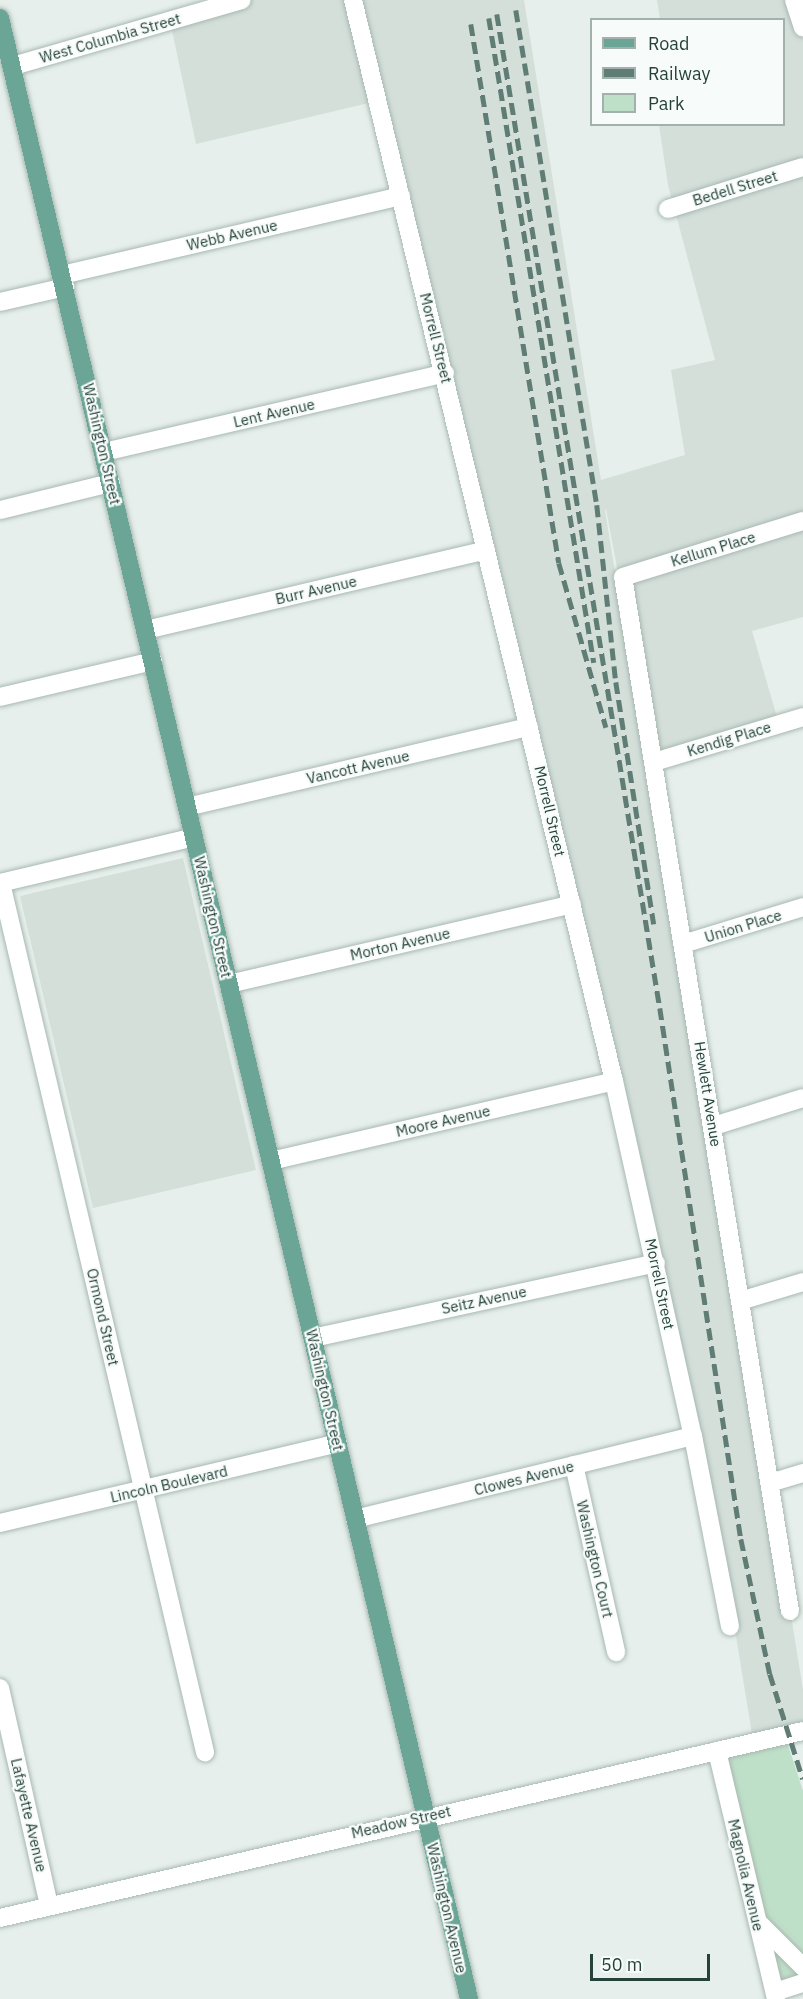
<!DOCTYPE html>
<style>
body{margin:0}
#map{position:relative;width:803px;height:1999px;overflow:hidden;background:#e6efeb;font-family:"IBM Plex Sans",sans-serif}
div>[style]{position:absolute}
.built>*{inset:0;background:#d4dfda}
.green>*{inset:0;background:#bfe0c8}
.roads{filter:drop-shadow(0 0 2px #a8b8b2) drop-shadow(0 0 2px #a8b8b2)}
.minor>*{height:18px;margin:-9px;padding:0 9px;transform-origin:9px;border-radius:9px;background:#fff}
.major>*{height:18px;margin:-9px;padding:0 9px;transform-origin:9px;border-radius:9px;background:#6aa596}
.rail>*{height:4.5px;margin-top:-2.25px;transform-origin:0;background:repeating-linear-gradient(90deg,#5f7d75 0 12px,transparent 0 18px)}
span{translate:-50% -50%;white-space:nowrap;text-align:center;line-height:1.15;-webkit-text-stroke:4.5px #f7fbf9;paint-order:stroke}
.street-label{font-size:15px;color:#24423a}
.legend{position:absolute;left:590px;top:18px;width:195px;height:108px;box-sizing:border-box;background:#f7fbf9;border:2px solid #a3b1ad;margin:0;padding:8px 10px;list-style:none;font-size:18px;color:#24423a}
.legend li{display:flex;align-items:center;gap:12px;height:30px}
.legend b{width:30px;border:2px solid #a3b1ad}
.scale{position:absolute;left:590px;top:1954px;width:120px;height:27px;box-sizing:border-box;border:3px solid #24423a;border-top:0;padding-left:8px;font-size:18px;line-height:21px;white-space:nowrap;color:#24423a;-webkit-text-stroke:4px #f7fbf9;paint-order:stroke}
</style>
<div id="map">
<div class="built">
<div style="clip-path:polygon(evenodd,236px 0,524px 0,601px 480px,685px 455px,671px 370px,715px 360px,668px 185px,659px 125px,784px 124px,784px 20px,660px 19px,657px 0,803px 0,803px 617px,752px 631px,779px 724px,655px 762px,803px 1690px,803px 1729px,753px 1740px,733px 1618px,377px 101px,196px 144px,170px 21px,236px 0,606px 509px,619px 578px,616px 578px,605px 510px,606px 509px)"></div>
<div style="clip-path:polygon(183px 858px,256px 1170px,93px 1208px,20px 896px)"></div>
</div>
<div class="green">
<div style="clip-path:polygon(784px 1733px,803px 1791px,803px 1968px,768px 1933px,717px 1750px)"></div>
<div style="clip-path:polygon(770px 1945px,803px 1973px,781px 1985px)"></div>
</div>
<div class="roads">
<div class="minor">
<div style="left:353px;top:0;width:1112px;rotate:76.43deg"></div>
<div style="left:614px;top:1081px;width:364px;rotate:77.5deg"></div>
<div style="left:693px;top:1436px;width:194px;rotate:79deg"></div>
<div style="left:794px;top:0;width:29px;rotate:72deg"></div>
<div style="left:13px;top:66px;width:238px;rotate:-16.1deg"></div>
<div style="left:668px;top:209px;width:141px;rotate:-17.3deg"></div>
<div style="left:62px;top:275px;width:348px;rotate:-13.1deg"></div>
<div style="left:0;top:302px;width:67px;rotate:-13deg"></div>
<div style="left:104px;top:452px;width:350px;rotate:-13deg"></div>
<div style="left:0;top:510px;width:114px;rotate:-13.7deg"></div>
<div style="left:146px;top:630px;width:349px;rotate:-13.2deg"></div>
<div style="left:0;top:697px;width:157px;rotate:-13.2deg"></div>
<div style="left:654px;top:762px;width:156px;rotate:-16.8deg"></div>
<div style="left:187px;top:807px;width:351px;rotate:-13.2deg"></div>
<div style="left:0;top:883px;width:199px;rotate:-13.3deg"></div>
<div style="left:1px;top:883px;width:893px;rotate:76.79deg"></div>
<div style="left:683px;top:944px;width:126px;rotate:-17.1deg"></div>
<div style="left:229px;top:984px;width:352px;rotate:-13.1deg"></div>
<div style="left:714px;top:1126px;width:93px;rotate:-17.5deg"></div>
<div style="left:271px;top:1161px;width:352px;rotate:-13.1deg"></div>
<div style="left:740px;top:1301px;width:66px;rotate:-16.8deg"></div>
<div style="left:313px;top:1338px;width:351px;rotate:-12.3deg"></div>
<div style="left:574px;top:1465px;width:192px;rotate:77.3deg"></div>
<div style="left:770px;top:1483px;width:34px;rotate:-17deg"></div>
<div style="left:355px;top:1519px;width:348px;rotate:-13.8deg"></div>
<div style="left:0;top:1523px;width:347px;rotate:-13.3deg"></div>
<div style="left:790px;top:1611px;width:1047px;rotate:-99.17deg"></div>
<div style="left:623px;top:577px;width:189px;rotate:-17.3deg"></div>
<div style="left:0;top:1688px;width:223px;rotate:77.3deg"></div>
<div style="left:717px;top:1751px;width:255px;rotate:76.6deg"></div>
<div style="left:0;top:1918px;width:824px;rotate:-13.11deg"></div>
<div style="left:758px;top:1922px;width:64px;rotate:45deg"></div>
<div style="left:775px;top:1992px;width:29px;rotate:-18deg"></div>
</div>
<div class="major">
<div style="left:0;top:18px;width:2036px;rotate:76.68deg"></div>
</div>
</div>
<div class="rail">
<div style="left:516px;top:10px;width:502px;rotate:80.71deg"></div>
<div style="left:597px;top:505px;width:178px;rotate:83.9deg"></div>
<div style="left:616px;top:682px;width:245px;rotate:81.1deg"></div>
<div style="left:497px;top:14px;width:1007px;rotate:80.69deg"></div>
<div style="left:660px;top:1008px;width:537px;rotate:81.33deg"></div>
<div style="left:741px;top:1539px;width:138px;rotate:77.9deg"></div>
<div style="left:770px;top:1674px;width:110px;rotate:72.6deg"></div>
<div style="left:489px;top:18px;width:653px;rotate:80.75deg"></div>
<div style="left:471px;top:24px;width:546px;rotate:80.73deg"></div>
<div style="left:559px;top:563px;width:171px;rotate:74deg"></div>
</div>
<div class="street-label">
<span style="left:110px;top:38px;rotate:-16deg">West Columbia Street</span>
<span style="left:735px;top:188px;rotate:-17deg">Bedell Street</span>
<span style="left:232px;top:235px;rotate:-13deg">Webb Avenue</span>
<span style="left:436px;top:338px;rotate:76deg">Morrell Street</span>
<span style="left:274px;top:413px;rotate:-13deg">Lent Avenue</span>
<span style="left:102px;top:444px;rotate:77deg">Washington Street</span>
<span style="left:713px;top:549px;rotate:-17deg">Kellum Place</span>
<span style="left:316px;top:590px;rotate:-13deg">Burr Avenue</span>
<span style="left:729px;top:739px;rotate:-17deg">Kendig Place</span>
<span style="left:358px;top:767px;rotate:-13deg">Vancott Avenue</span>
<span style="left:550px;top:811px;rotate:77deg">Morrell Street</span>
<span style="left:213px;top:917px;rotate:77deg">Washington Street</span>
<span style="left:743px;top:926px;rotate:-17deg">Union Place</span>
<span style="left:400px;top:944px;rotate:-13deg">Morton Avenue</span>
<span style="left:708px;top:1094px;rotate:81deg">Hewlett Avenue</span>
<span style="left:443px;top:1121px;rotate:-13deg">Moore Avenue</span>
<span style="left:660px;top:1284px;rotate:78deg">Morrell Street</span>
<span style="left:484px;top:1300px;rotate:-12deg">Seitz Avenue</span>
<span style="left:103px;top:1317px;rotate:77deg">Ormond Street</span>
<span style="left:325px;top:1390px;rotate:77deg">Washington Street</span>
<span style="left:524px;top:1478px;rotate:-14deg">Clowes Avenue</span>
<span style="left:169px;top:1484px;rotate:-13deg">Lincoln Boulevard</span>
<span style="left:595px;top:1559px;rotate:77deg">Washington Court</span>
<span style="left:29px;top:1815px;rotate:77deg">Lafayette Avenue</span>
<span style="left:401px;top:1822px;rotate:-13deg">Meadow Street</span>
<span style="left:746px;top:1875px;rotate:77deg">Magnolia Avenue</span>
<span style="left:447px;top:1908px;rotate:77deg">Washington Avenue</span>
</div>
<ul class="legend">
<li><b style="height:8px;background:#6aa596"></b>Road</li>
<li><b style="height:8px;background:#5f7d75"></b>Railway</li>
<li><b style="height:16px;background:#bfe0c8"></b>Park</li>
</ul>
<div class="scale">50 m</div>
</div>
